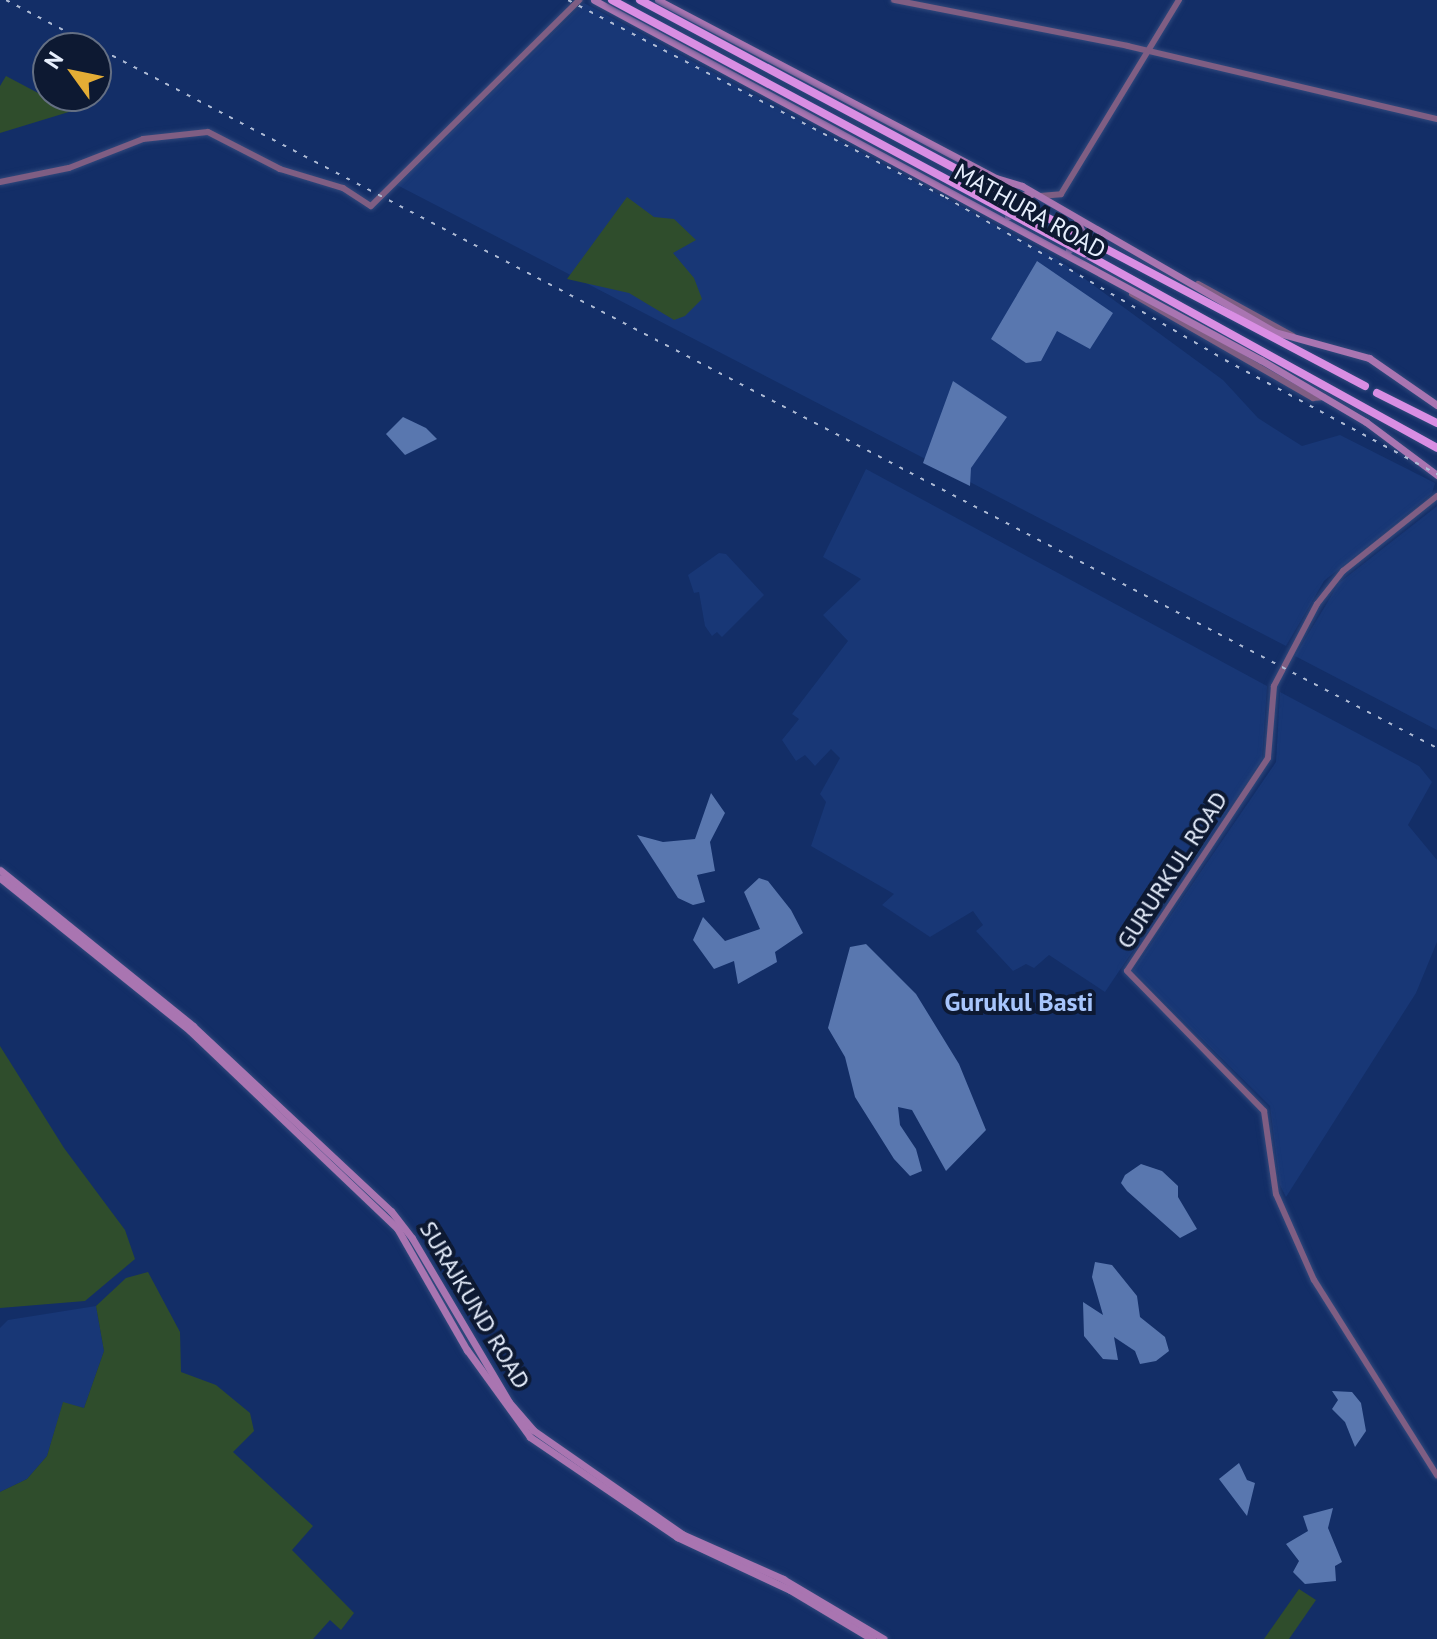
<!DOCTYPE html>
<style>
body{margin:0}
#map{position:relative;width:1437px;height:1639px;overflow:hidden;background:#132e67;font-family:"PT Sans",sans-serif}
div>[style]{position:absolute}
.built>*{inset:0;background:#183776}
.green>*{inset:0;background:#2f4d2c}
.water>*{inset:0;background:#5977af}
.roads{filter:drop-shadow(0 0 2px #31497c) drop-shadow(0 0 2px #31497c)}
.tertiary>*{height:6px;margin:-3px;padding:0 3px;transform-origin:3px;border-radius:3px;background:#7f5e83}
.secondary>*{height:7px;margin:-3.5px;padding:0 3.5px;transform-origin:3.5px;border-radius:3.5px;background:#a975b1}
.trunk>*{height:8px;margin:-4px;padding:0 4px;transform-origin:4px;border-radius:4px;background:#d98ee3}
.rail>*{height:2px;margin-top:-1px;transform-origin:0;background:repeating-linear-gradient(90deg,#adbad4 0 4px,transparent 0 12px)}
.bridges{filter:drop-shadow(0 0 2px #31497c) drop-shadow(0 0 2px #31497c)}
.trunk-bridge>*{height:8px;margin:-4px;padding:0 4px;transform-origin:4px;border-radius:4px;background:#d98ee3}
span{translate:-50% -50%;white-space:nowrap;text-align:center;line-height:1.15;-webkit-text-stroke:8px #0d1932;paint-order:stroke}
.street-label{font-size:24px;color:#e7effd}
.neighbourhood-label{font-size:26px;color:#a7c5fc;font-weight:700}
.north{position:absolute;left:32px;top:32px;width:80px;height:80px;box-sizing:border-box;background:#0d1932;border:2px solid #646f83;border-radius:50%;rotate:303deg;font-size:22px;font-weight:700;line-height:32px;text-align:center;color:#e7effd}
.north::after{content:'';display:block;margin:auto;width:28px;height:36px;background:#e4ad35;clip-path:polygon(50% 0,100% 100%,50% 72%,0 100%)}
</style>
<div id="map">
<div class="built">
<div style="clip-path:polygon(584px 3px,1055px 257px,1223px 380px,1258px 418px,1302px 446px,1340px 435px,1435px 483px,1432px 493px,1324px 581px,1286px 646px,397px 185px)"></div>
<div style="clip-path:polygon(866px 469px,1267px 686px,1262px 759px,1105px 992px,1049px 955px,1034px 968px,1026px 964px,1013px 971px,976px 931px,983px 925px,973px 911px,930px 937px,882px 905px,894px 894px,811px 846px,826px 802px,820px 794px,840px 758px,831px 749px,815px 766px,805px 755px,796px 761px,782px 740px,799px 719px,792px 714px,848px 641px,823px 615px,861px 579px,823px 557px)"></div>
<div style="clip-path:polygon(1437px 506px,1437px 730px,1295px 656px,1339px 583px)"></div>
<div style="clip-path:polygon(719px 553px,726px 554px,764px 595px,722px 637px,717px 632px,712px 636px,705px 626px,699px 592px,694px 593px,688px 575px)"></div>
<div style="clip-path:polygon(1280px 692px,1419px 766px,1432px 782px,1408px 825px,1437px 860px,1437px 942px,1416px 993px,1286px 1197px,1280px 1185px,1270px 1106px,1133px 971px,1276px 762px)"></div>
<div style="clip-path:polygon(96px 1306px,104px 1351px,84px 1408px,63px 1403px,47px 1456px,27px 1479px,0 1492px,0 1328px,8px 1320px)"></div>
</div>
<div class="green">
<div style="clip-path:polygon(6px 76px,72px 111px,0 133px,0 86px)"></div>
<div style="clip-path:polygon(627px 197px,654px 217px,674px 219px,696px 240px,673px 253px,694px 278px,702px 299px,685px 316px,674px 320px,629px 293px,567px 279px)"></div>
<div style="clip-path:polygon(0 1046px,64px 1148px,125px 1230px,135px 1259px,85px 1301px,0 1308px)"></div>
<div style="clip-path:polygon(148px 1272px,180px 1332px,181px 1372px,216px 1385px,250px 1413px,254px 1431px,233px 1452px,313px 1526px,292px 1550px,354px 1613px,341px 1630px,330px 1620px,313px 1639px,0 1639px,0 1492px,27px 1479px,47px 1456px,63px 1402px,84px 1408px,104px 1351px,96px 1306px,126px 1278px)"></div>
<div style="clip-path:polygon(1299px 1589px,1316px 1600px,1289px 1639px,1264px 1639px)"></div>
</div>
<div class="water">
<div style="clip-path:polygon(1037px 261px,1113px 313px,1090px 349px,1057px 331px,1041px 361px,1026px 363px,991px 339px)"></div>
<div style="clip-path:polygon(953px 381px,1007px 417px,971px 468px,970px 486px,923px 463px)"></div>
<div style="clip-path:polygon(403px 417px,426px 428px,437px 439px,405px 455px,386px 434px)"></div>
<div style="clip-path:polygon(711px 793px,725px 813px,710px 842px,715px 871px,697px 875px,705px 902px,693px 905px,678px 898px,637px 835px,663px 842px,695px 839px)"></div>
<div style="clip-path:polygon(759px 878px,768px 881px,791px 910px,803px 933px,775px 952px,777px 962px,738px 984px,734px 961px,714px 969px,693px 940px,703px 917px,725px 941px,760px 929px,744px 892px)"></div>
<div style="clip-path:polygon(866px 944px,916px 994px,959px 1064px,986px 1130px,946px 1171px,912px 1110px,898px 1107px,900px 1125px,916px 1149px,922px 1171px,910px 1176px,894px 1159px,855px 1097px,845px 1057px,828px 1028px,850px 947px)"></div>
<div style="clip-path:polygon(1141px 1164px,1162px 1171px,1178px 1186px,1178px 1197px,1197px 1229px,1180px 1238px,1127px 1191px,1121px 1183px,1125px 1175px)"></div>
<div style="clip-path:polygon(1095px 1262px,1112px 1265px,1137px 1296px,1140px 1317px,1165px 1337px,1169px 1351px,1156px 1361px,1140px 1364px,1135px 1351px,1114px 1337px,1118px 1360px,1103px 1359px,1084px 1336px,1083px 1302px,1103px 1315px,1092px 1277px)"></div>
<div style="clip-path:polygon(1332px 1391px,1352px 1392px,1361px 1403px,1366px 1431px,1355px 1447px,1345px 1422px,1332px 1409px,1338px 1400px)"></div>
<div style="clip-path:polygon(1239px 1463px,1247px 1480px,1255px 1483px,1247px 1516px,1219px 1479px)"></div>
<div style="clip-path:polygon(1333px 1508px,1328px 1528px,1342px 1562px,1335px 1566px,1336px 1581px,1305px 1584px,1293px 1572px,1299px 1561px,1286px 1544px,1308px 1531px,1303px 1516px)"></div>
</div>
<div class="roads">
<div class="tertiary">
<div style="left:894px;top:0;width:238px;rotate:11.1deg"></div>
<div style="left:1128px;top:46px;width:318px;rotate:13.3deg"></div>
<div style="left:0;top:182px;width:70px;rotate:-11.5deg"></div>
<div style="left:69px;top:168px;width:79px;rotate:-21.4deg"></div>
<div style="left:143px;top:139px;width:65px;rotate:-6.1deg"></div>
<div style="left:208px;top:132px;width:81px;rotate:27.2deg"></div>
<div style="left:280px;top:169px;width:66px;rotate:16.8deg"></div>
<div style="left:343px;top:188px;width:33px;rotate:33deg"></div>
<div style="left:371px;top:206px;width:293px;rotate:-44.7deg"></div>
<div style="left:1040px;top:196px;width:21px;rotate:-5deg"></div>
<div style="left:1061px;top:194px;width:227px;rotate:-58.7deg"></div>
<div style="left:1198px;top:284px;width:108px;rotate:28.7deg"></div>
<div style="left:1132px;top:294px;width:209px;rotate:29.9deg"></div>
<div style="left:1313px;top:398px;width:11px;rotate:-5deg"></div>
<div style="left:1437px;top:496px;width:120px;rotate:141.4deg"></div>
<div style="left:1343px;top:571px;width:42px;rotate:128.2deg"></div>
<div style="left:1317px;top:604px;width:93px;rotate:117.7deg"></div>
<div style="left:1274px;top:686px;width:72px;rotate:94.8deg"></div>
<div style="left:1268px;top:758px;width:255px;rotate:123.5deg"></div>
<div style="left:1127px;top:971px;width:196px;rotate:45.6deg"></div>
<div style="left:1264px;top:1111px;width:84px;rotate:81.8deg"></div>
<div style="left:1276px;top:1194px;width:94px;rotate:66.2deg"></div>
<div style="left:1314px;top:1280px;width:231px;rotate:57.8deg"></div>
</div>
<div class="secondary">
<div style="left:594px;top:0;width:758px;rotate:28.36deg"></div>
<div style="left:1261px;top:360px;width:122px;rotate:30.6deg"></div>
<div style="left:1366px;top:422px;width:89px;rotate:36.7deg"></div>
<div style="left:658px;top:0;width:382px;rotate:27.8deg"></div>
<div style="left:996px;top:178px;width:27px;rotate:17deg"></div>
<div style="left:1022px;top:186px;width:292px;rotate:30deg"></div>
<div style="left:1275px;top:332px;width:98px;rotate:15.5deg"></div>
<div style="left:1369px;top:358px;width:83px;rotate:34.7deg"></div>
<div style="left:1008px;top:216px;width:20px;rotate:-75deg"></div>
<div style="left:1013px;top:197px;width:18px;rotate:-9deg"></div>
<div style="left:1069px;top:250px;width:22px;rotate:-54deg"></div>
<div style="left:1082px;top:232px;width:12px;rotate:-114deg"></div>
<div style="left:0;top:870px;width:248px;rotate:38.9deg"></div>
<div style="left:193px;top:1026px;width:271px;rotate:43.1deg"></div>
<div style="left:391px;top:1211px;width:34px;rotate:52deg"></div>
<div style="left:412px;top:1238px;width:191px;rotate:59.4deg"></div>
<div style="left:509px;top:1402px;width:37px;rotate:49deg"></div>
<div style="left:533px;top:1430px;width:182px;rotate:34.9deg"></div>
<div style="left:682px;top:1534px;width:111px;rotate:24deg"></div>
<div style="left:783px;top:1579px;width:117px;rotate:30.7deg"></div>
<div style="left:0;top:878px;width:244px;rotate:38.8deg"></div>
<div style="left:190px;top:1031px;width:286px;rotate:43.6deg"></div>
<div style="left:397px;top:1228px;width:141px;rotate:60.2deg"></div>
<div style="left:467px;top:1350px;width:107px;rotate:54.1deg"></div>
<div style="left:530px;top:1437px;width:178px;rotate:34.2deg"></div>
<div style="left:677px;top:1537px;width:125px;rotate:25.1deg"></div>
<div style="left:790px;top:1590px;width:96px;rotate:30.9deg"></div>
</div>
<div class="trunk">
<div style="left:1091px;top:241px;width:310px;rotate:27.9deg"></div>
<div style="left:1084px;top:253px;width:403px;rotate:28.9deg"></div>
<div style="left:1377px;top:393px;width:67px;rotate:26.6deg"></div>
</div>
</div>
<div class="rail">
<div style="left:6px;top:0;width:1615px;rotate:27.6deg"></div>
<div style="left:568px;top:0;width:425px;rotate:27.6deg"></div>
<div style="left:945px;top:197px;width:324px;rotate:30.2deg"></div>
<div style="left:1225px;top:360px;width:241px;rotate:28.3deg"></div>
</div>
<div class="bridges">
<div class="trunk-bridge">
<div style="left:612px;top:0;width:536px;rotate:28.19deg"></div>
<div style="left:640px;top:0;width:511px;rotate:28.12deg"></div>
</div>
</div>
<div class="street-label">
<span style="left:1030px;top:211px;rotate:29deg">MATHURA ROAD</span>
<span style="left:1172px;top:870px;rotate:-57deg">GURURKUL ROAD</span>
<span style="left:475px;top:1305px;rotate:59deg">SURAJKUND ROAD</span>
</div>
<div class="neighbourhood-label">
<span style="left:1019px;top:1002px">Gurukul Basti</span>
</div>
<div class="north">N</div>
</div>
